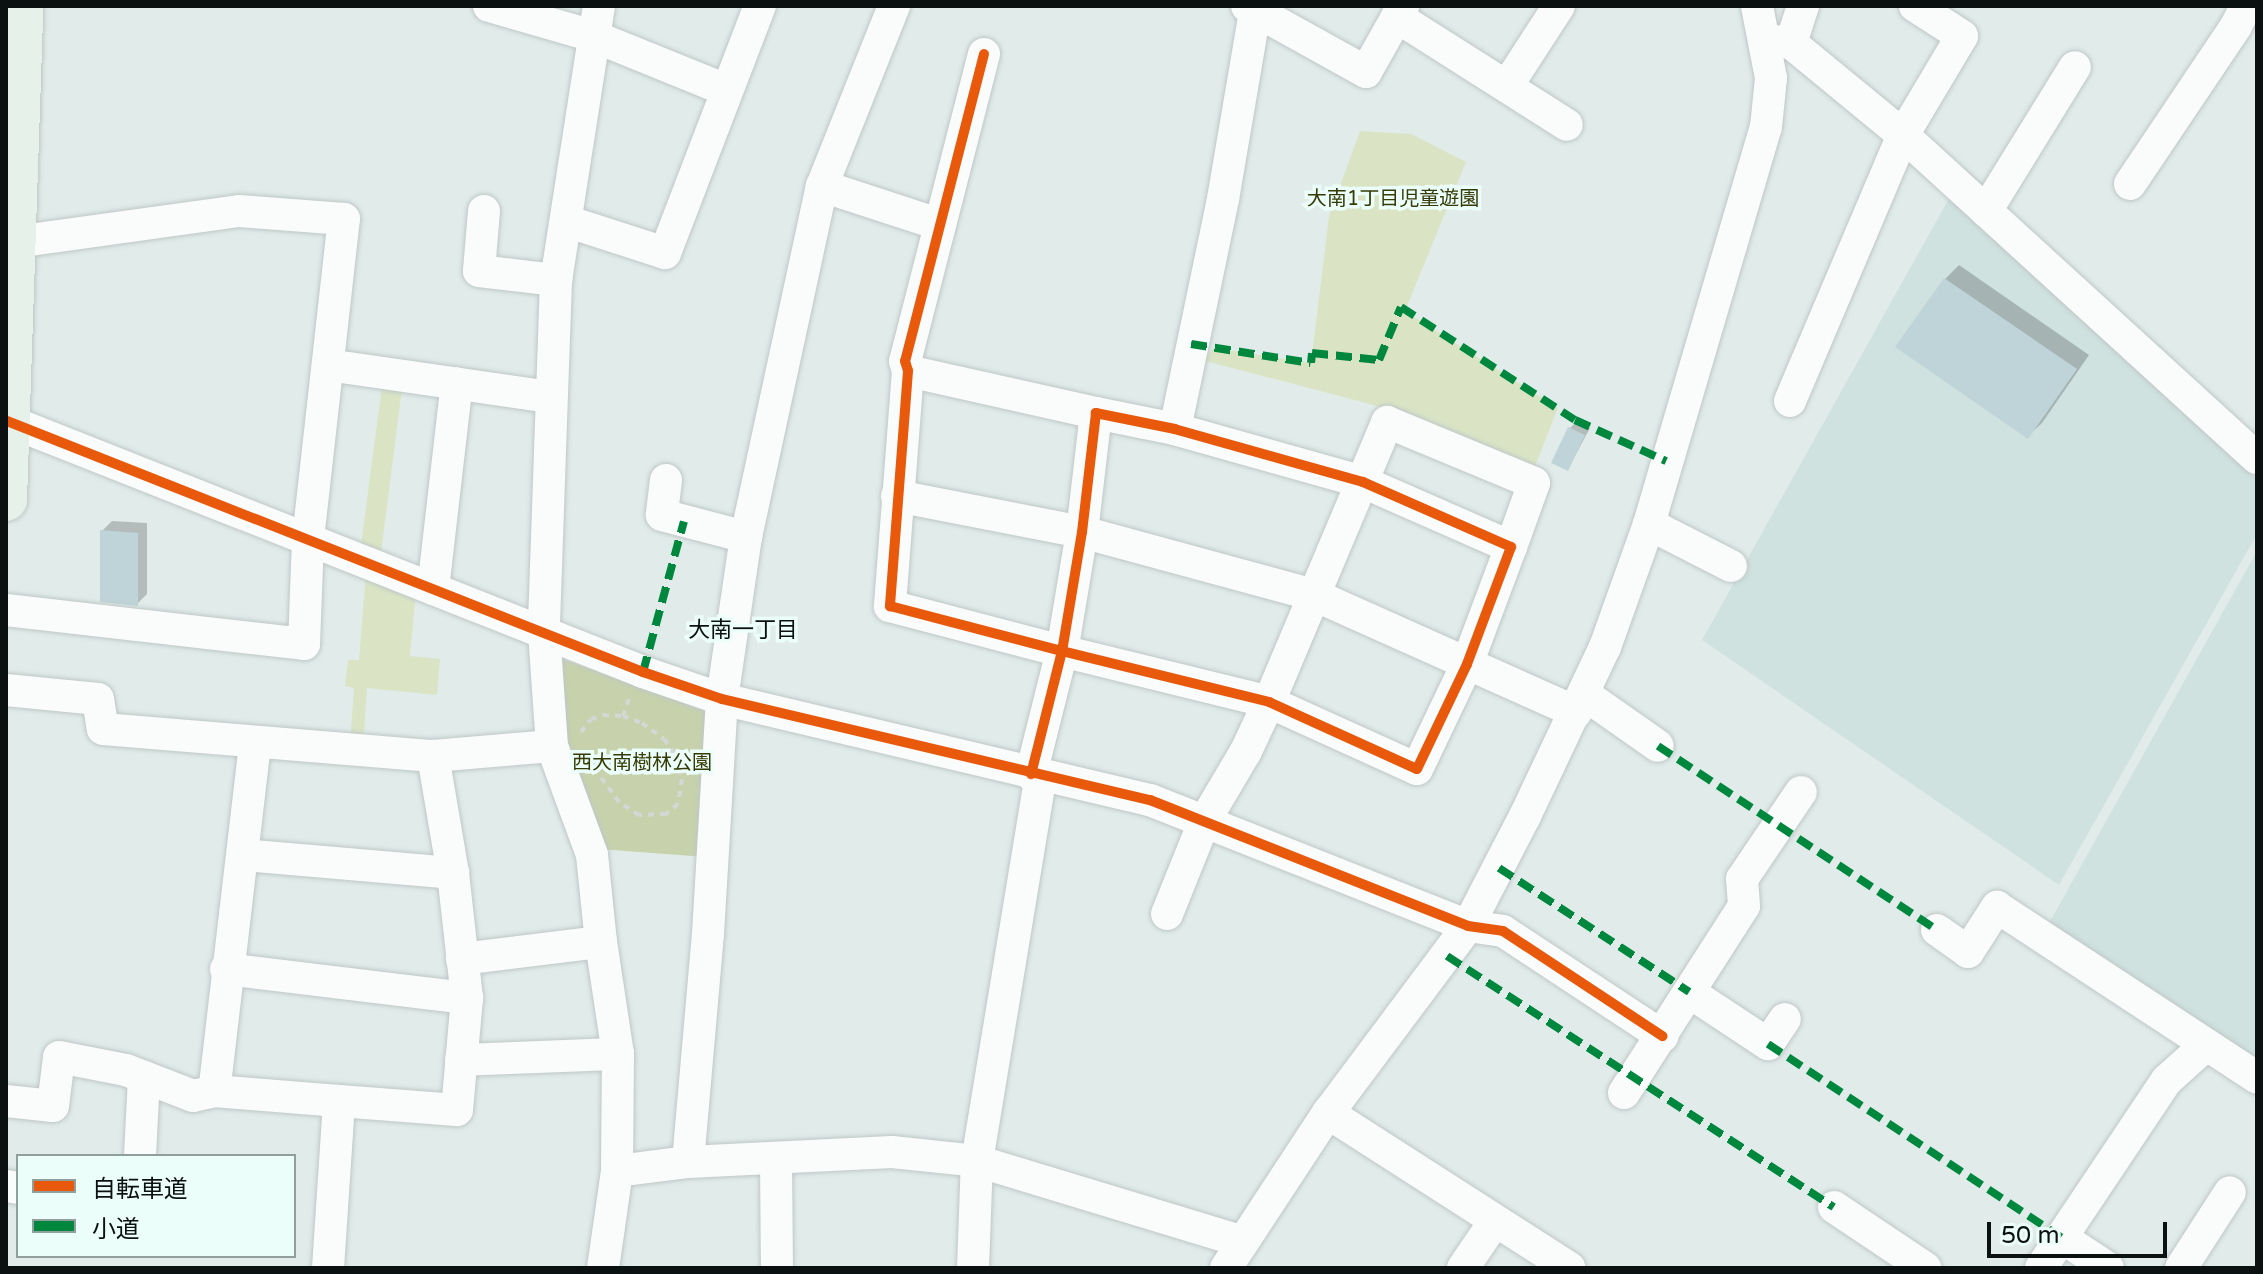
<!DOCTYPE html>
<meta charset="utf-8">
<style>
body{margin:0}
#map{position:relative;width:2263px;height:1274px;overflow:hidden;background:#e1ecea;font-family:"Varela Round","Noto Sans JP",sans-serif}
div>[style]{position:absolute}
.built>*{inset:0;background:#cfe2df}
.green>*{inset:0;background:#dae4c5}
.forest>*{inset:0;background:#c7d2ac}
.shadow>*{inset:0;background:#0003}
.building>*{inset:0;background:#bfd4d8}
.path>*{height:4px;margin-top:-2px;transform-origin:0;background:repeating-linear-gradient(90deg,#d4d7d6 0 6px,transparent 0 12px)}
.roads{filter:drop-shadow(0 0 2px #bfc7c6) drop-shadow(0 0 2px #bfc7c6)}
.minor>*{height:32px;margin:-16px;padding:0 16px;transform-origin:16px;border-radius:16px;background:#fafcfc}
.major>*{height:42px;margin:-21px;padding:0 21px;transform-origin:21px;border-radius:21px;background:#e6f1ea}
.quiet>*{height:8px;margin-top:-4px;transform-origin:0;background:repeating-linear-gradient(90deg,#00873e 0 16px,transparent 0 24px)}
.cycleway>*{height:10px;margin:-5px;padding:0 5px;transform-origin:5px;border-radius:5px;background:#e8590c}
span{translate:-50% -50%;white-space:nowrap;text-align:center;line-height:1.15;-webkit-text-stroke:7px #ebfefa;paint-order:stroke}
.park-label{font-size:20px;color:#363b06}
.neighbourhood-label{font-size:22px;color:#0b1110}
.frame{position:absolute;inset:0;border:8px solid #0b1110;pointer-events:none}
.legend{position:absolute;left:16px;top:1154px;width:280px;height:104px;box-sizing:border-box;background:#ebfefa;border:2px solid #919f9c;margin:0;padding:10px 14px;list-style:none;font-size:24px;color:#0b1110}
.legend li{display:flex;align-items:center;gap:16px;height:40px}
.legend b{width:40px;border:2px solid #919f9c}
.scale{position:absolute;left:1987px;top:1222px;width:180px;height:36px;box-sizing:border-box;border:4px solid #0b1110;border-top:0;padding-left:10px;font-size:24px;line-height:28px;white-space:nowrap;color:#0b1110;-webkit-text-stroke:6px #ebfefa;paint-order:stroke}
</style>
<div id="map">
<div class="built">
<div style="clip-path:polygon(1951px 195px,2257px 479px,2257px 534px,2059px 885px,1702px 640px)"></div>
<div style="clip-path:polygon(2257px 551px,2257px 1066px,2048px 925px)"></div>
</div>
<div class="green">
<div style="clip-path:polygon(1360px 131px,1411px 134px,1466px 162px,1405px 311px,1558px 408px,1533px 471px,1381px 407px,1202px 360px,1214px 348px,1311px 363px,1329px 216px)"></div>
<div style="clip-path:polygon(383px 378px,403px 381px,381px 553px,361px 545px)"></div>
<div style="clip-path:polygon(366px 572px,416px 591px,410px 656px,440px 659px,437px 695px,367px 688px,363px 746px,350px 745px,354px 688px,345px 686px,348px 660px,359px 660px)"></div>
</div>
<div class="forest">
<div style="clip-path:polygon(549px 654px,713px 714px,706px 857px,599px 849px,573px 772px)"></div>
</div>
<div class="shadow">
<div style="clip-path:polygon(1959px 265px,2089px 355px,2042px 423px,2028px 436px,1945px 279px)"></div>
<div style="clip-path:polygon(1576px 422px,1590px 428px,1568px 469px,1570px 428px)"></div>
<div style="clip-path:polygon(112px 521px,147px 523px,147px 594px,137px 604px,102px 531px)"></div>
</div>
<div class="building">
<div style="clip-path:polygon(1944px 278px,2077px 369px,2028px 439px,1895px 347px)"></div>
<div style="clip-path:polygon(1568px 427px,1585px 435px,1568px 471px,1551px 463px)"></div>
<div style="clip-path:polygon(100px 530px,138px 533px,138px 606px,100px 602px)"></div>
</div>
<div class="path">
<div style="left:623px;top:716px;width:21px;rotate:-71deg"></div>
<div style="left:581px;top:732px;width:16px;rotate:-52deg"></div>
<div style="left:591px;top:719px;width:13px;rotate:-18deg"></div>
<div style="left:603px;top:715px;width:20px;rotate:3deg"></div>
<div style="left:623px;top:716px;width:20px;rotate:20deg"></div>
<div style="left:642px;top:723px;width:27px;rotate:36deg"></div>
<div style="left:664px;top:739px;width:22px;rotate:54deg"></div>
<div style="left:677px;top:757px;width:23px;rotate:77deg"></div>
<div style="left:682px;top:779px;width:25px;rotate:99deg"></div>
<div style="left:678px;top:804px;width:16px;rotate:140deg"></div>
<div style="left:666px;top:814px;width:27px;rotate:178deg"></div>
<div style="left:639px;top:815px;width:24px;rotate:-147deg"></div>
<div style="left:619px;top:802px;width:41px;rotate:-126deg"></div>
<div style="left:595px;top:769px;width:4px;rotate:166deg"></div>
<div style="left:588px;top:759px;width:12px;rotate:55deg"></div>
</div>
<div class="roads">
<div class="minor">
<div style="left:489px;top:6px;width:108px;rotate:16.1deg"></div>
<div style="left:593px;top:36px;width:144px;rotate:22.1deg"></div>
<div style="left:599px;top:6px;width:277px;rotate:98.9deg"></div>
<div style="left:556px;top:280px;width:352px;rotate:92deg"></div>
<div style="left:544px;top:632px;width:114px;rotate:86deg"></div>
<div style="left:552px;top:746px;width:116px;rotate:69.8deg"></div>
<div style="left:592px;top:855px;width:87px;rotate:84.1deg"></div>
<div style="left:601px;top:942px;width:113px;rotate:81.4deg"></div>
<div style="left:618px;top:1054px;width:117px;rotate:90.5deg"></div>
<div style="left:617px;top:1171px;width:98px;rotate:98.2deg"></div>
<div style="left:1247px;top:6px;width:136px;rotate:29deg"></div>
<div style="left:1366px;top:72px;width:76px;rotate:-60.7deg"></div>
<div style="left:1397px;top:17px;width:201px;rotate:32.4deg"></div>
<div style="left:1766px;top:40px;width:25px;rotate:7deg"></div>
<div style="left:1791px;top:43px;width:145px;rotate:39.4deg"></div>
<div style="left:1903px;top:135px;width:479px;rotate:42.4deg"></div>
<div style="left:1791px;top:43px;width:39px;rotate:-72deg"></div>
<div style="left:984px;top:54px;width:317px;rotate:104.4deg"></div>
<div style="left:905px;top:361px;width:10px;rotate:73deg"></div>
<div style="left:908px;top:371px;width:236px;rotate:94.4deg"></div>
<div style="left:890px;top:606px;width:178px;rotate:14.7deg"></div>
<div style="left:1062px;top:651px;width:213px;rotate:13.8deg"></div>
<div style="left:1269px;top:702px;width:162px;rotate:24.4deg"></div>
<div style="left:1417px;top:769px;width:116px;rotate:-64.5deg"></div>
<div style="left:1467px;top:664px;width:125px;rotate:-69.4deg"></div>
<div style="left:1511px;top:547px;width:162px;rotate:-156.3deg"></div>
<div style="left:1363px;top:482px;width:195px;rotate:-164.3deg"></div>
<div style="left:1175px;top:429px;width:81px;rotate:-168.6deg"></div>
<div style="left:1096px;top:413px;width:120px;rotate:96.7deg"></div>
<div style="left:1082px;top:532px;width:121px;rotate:99.5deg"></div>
<div style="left:1062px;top:651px;width:127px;rotate:104.1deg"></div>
<div style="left:1507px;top:86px;width:95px;rotate:-57deg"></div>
<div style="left:2130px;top:184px;width:190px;rotate:-56.1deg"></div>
<div style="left:2236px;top:26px;width:22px;rotate:-63deg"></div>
<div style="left:822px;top:186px;width:122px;rotate:18.1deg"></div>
<div style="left:484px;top:211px;width:60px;rotate:94.8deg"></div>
<div style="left:479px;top:271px;width:78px;rotate:6.7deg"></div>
<div style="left:1986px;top:211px;width:169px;rotate:-58.3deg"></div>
<div style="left:566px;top:221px;width:104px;rotate:17.9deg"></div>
<div style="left:665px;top:253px;width:265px;rotate:-69deg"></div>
<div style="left:328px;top:365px;width:223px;rotate:8.2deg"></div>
<div style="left:908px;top:371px;width:193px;rotate:12.6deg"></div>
<div style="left:1790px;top:401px;width:289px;rotate:-67deg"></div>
<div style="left:1903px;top:135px;width:115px;rotate:-59.2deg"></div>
<div style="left:1962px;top:36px;width:56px;rotate:-147.4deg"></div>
<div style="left:6px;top:420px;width:685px;rotate:21.58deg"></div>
<div style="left:643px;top:672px;width:83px;rotate:18.9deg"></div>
<div style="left:722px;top:699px;width:440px;rotate:13.3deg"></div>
<div style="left:1150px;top:800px;width:342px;rotate:21.6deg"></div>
<div style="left:1468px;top:926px;width:35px;rotate:8deg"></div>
<div style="left:1503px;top:931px;width:191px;rotate:33.4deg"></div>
<div style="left:1175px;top:429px;width:235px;rotate:-78.2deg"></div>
<div style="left:1223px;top:199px;width:196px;rotate:-80.3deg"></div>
<div style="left:666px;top:480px;width:35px;rotate:97deg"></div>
<div style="left:662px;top:515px;width:87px;rotate:14.7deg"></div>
<div style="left:897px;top:496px;width:188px;rotate:11deg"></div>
<div style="left:1082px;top:532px;width:240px;rotate:15.2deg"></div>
<div style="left:1314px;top:595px;width:287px;rotate:24.1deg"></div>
<div style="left:1649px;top:524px;width:92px;rotate:27.1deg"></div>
<div style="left:433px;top:589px;width:207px;rotate:-83.4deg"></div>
<div style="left:6px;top:610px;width:300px;rotate:6.5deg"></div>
<div style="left:304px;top:644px;width:105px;rotate:-87.8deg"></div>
<div style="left:308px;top:539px;width:322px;rotate:-83.6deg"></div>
<div style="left:344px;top:219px;width:105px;rotate:-175.6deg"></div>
<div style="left:239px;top:211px;width:225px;rotate:172.1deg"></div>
<div style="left:6px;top:690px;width:92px;rotate:5.6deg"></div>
<div style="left:98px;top:699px;width:30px;rotate:81deg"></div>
<div style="left:103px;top:729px;width:331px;rotate:4.7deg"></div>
<div style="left:433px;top:756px;width:119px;rotate:-4.8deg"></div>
<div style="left:1584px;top:694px;width:90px;rotate:35.1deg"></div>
<div style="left:255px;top:744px;width:349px;rotate:96.7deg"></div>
<div style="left:214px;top:1091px;width:125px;rotate:4.6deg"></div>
<div style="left:243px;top:855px;width:211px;rotate:4.9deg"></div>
<div style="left:1167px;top:914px;width:99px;rotate:-68.1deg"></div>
<div style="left:1204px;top:822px;width:82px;rotate:-59.4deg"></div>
<div style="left:1246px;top:751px;width:54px;rotate:-64.9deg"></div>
<div style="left:1269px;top:702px;width:304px;rotate:-67.1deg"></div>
<div style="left:1387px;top:422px;width:159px;rotate:22.5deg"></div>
<div style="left:1534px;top:483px;width:68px;rotate:109.8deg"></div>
<div style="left:1937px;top:930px;width:38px;rotate:35deg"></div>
<div style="left:1968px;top:952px;width:54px;rotate:-57.2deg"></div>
<div style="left:1997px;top:907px;width:311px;rotate:33.3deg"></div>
<div style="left:462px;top:959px;width:140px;rotate:-7deg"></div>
<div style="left:226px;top:969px;width:243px;rotate:6.9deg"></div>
<div style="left:1689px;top:992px;width:95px;rotate:33.4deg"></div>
<div style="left:1768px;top:1044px;width:30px;rotate:-56deg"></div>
<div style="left:461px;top:1060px;width:157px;rotate:-2.2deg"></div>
<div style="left:1624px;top:1093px;width:222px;rotate:-57.3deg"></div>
<div style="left:1744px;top:906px;width:27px;rotate:-94deg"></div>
<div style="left:1742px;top:879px;width:105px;rotate:-55.9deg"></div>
<div style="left:6px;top:1101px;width:47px;rotate:6.1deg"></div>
<div style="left:53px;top:1106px;width:49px;rotate:-83deg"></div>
<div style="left:59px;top:1057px;width:68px;rotate:11deg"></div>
<div style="left:126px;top:1070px;width:72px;rotate:21.2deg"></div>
<div style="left:193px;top:1096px;width:22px;rotate:-13deg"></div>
<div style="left:1328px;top:1113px;width:287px;rotate:32.7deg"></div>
<div style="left:140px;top:1156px;width:79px;rotate:-87.1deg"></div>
<div style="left:776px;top:1160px;width:108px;rotate:89.5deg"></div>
<div style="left:688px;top:1162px;width:229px;rotate:-85deg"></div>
<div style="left:708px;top:934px;width:235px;rotate:-86.6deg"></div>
<div style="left:722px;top:699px;width:164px;rotate:-81.6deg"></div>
<div style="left:746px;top:537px;width:359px;rotate:-77.8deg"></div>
<div style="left:822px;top:186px;width:194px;rotate:-68.2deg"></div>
<div style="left:617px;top:1171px;width:72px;rotate:-7.2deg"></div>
<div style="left:688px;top:1162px;width:204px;rotate:-2.8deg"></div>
<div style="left:892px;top:1152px;width:85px;rotate:6deg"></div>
<div style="left:977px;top:1161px;width:278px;rotate:16.9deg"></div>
<div style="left:6px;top:1186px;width:12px;rotate:9deg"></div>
<div style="left:1834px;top:1207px;width:110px;rotate:33.8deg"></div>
<div style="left:2061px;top:1237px;width:56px;rotate:33.4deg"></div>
<div style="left:328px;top:1268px;width:167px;rotate:-86.2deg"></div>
<div style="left:339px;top:1101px;width:118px;rotate:4.4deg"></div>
<div style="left:457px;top:1110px;width:112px;rotate:-84.9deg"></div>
<div style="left:467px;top:998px;width:126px;rotate:-96.4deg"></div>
<div style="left:453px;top:873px;width:119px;rotate:-99.7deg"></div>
<div style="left:973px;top:1268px;width:107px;rotate:-87.9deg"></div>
<div style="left:977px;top:1161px;width:390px;rotate:-80.6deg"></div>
<div style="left:1226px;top:1268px;width:186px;rotate:-56.7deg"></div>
<div style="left:1328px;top:1113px;width:234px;rotate:-53.2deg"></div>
<div style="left:1468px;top:926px;width:124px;rotate:-62.6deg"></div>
<div style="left:1525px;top:816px;width:187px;rotate:-64.7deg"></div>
<div style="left:1605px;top:647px;width:131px;rotate:-70.3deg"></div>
<div style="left:1649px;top:524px;width:414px;rotate:-73.6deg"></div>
<div style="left:1766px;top:127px;width:49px;rotate:-84.2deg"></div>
<div style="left:1771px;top:78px;width:73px;rotate:-101deg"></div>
<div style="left:1463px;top:1268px;width:57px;rotate:-55.8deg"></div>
<div style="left:2041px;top:1268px;width:226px;rotate:-56.2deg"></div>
<div style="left:2167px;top:1080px;width:52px;rotate:-41.9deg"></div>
<div style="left:2181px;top:1268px;width:90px;rotate:-57.2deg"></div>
</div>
<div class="major">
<div style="left:6px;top:500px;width:494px;rotate:-88.1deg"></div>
</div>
</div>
<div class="quiet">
<div style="left:1191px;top:344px;width:121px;rotate:9deg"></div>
<div style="left:1311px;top:363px;width:10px;rotate:-84deg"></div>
<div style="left:1312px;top:353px;width:67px;rotate:6deg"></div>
<div style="left:1379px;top:360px;width:57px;rotate:-67.5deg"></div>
<div style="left:1401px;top:307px;width:207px;rotate:33deg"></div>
<div style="left:1575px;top:420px;width:100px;rotate:24.3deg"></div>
<div style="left:643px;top:672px;width:156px;rotate:-74.8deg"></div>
<div style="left:1658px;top:746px;width:334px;rotate:33.4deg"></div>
<div style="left:1499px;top:868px;width:227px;rotate:33.1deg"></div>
<div style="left:1447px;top:956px;width:461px;rotate:33deg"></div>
<div style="left:1768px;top:1044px;width:351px;rotate:33.4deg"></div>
</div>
<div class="cycleway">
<div style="left:984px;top:54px;width:317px;rotate:104.4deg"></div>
<div style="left:905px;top:361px;width:10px;rotate:73deg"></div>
<div style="left:908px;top:371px;width:236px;rotate:94.4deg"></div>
<div style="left:890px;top:606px;width:178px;rotate:14.7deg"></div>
<div style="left:1062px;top:651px;width:213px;rotate:13.8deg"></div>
<div style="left:1269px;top:702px;width:162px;rotate:24.4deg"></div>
<div style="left:1417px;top:769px;width:116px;rotate:-64.5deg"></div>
<div style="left:1467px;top:664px;width:125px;rotate:-69.4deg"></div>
<div style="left:1511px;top:547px;width:162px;rotate:-156.3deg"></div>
<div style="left:1363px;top:482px;width:195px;rotate:-164.3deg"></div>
<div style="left:1175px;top:429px;width:81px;rotate:-168.6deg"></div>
<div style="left:1096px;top:413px;width:120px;rotate:96.7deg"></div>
<div style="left:1082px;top:532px;width:121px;rotate:99.5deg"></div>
<div style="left:1062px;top:651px;width:127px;rotate:104.1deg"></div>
<div style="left:7px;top:421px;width:684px;rotate:21.54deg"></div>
<div style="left:643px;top:672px;width:83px;rotate:18.9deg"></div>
<div style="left:722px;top:699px;width:440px;rotate:13.3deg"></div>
<div style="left:1150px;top:800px;width:342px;rotate:21.6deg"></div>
<div style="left:1468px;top:926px;width:35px;rotate:8deg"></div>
<div style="left:1503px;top:931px;width:191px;rotate:33.4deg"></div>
</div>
<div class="park-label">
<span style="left:1393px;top:199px">大南1丁目児童遊園</span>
<span style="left:642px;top:763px">西大南樹林公園</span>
</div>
<div class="neighbourhood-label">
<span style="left:743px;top:631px">大南一丁目</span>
</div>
<div class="frame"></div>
<ul class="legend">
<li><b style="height:10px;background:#e8590c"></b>自転車道</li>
<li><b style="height:10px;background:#00873e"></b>小道</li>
</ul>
<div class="scale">50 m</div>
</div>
